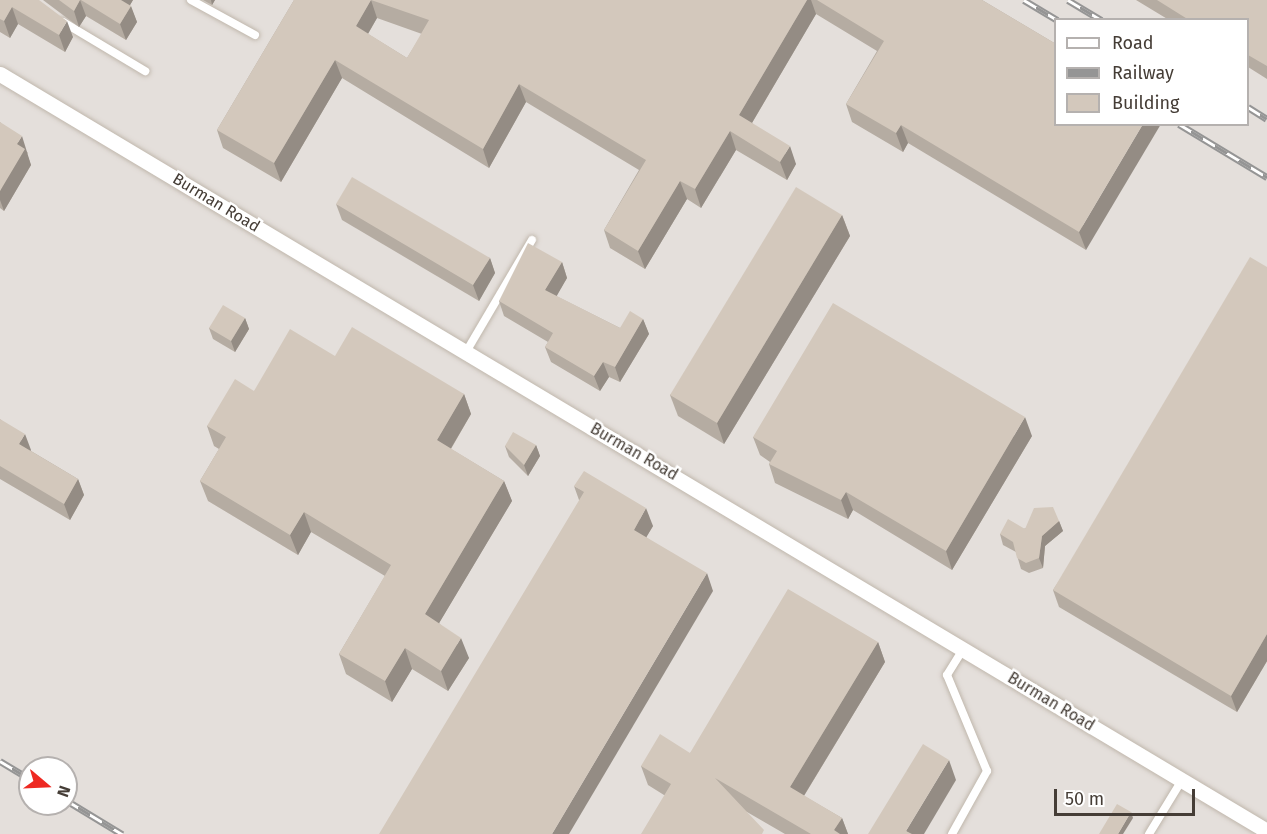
<!DOCTYPE html>
<style>
body{margin:0}
#map{position:relative;width:1267px;height:834px;overflow:hidden;background:#f2ede6;font-family:"Fira Sans",sans-serif}
div>[style]{position:absolute}
.industrial>*{inset:0;background:#e4dfdb}
.roads{filter:drop-shadow(0 0 2px #c0b7ac) drop-shadow(0 0 2px #c0b7ac)}
.service>*{height:8px;margin:-4px;padding:0 4px;transform-origin:4px;border-radius:4px;background:#fff}
.minor>*{height:15px;margin:-7.5px;padding:0 7.5px;transform-origin:7.5px;border-radius:7.5px;background:#fff}
.rail>*{height:7px;margin-top:-3.5px;transform-origin:0;background:repeating-linear-gradient(90deg,#fff 0 14px,#959595 0 28px);box-sizing:border-box;border-block:2px solid #959595}
.wall>*{inset:0;background:#b5aca2}
.shaded-wall>*{inset:0;background:#948c84}
.building>*{inset:0;background:#d3c8bc}
span{translate:-50% -50%;white-space:nowrap;text-align:center;line-height:1.15;-webkit-text-stroke:5px #fff;paint-order:stroke}
.street-label{font-size:16px;color:#453d36}
.legend{position:absolute;left:1054px;top:18px;width:195px;height:108px;box-sizing:border-box;background:#fff;border:2px solid #b5b1af;margin:0;padding:8px 10px;list-style:none;font-size:18px;color:#453d36}
.legend li{display:flex;align-items:center;gap:12px;height:30px}
.legend b{width:30px;border:2px solid #b5b1af}
.north{position:absolute;left:18px;top:756px;width:60px;height:60px;box-sizing:border-box;background:#fff;border:2px solid #b5b1af;border-radius:50%;rotate:109deg;font-size:16px;font-weight:700;line-height:24px;text-align:center;color:#453d36}
.north::after{content:'';display:block;margin:auto;width:21px;height:27px;background:#ee2922;clip-path:polygon(50% 0,100% 100%,50% 72%,0 100%)}
.scale{position:absolute;left:1054px;top:789px;width:141px;height:27px;box-sizing:border-box;border:3px solid #453d36;border-top:0;padding-left:8px;font-size:18px;line-height:21px;white-space:nowrap;color:#453d36;-webkit-text-stroke:4px #fff;paint-order:stroke}
</style>
<div id="map">
<div class="industrial">
<div style="clip-path:polygon(evenodd,0 0,1267px 0,1267px 834px,0 834px,0 0,1056px 20px,1248px 20px,1248px 124px,1056px 124px,1056px 20px,0 0,30px 768px,66px 768px,66px 804px,30px 804px,30px 768px)"></div>
</div>
<div class="roads">
<div class="service">
<div style="left:191px;top:0;width:73px;rotate:28.7deg"></div>
<div style="left:63px;top:22px;width:96px;rotate:30.9deg"></div>
<div style="left:466px;top:352px;width:130px;rotate:-59.5deg"></div>
<div style="left:952px;top:834px;width:72px;rotate:-60.9deg"></div>
<div style="left:987px;top:771px;width:104px;rotate:-112.6deg"></div>
<div style="left:947px;top:675px;width:31px;rotate:-58deg"></div>
<div style="left:1149px;top:834px;width:63px;rotate:-58.6deg"></div>
</div>
<div class="minor">
<div style="left:0;top:74px;width:1476px;rotate:30.86deg"></div>
</div>
</div>
<div class="rail">
<div style="left:1024px;top:0;width:39px;rotate:31deg"></div>
<div style="left:1068px;top:0;width:39px;rotate:31deg"></div>
<div style="left:1248px;top:107px;width:22px;rotate:32deg"></div>
<div style="left:1179px;top:124px;width:103px;rotate:31.1deg"></div>
<div style="left:0;top:761px;width:35px;rotate:31deg"></div>
<div style="left:66px;top:800px;width:66px;rotate:31.3deg"></div>
</div>
<div class="wall">
<div style="clip-path:polygon(0 0,73px 37px,65px 52px,18px 24px,10px 38px,0 32px)"></div>
<div style="clip-path:polygon(43px 0,133px 0,130px 5px,137px 22px,126px 40px,86px 16px,79px 27px)"></div>
<div style="clip-path:polygon(203px 0,215px 0,212px 5px)"></div>
<div style="clip-path:polygon(evenodd,294px 0,982px 0,1056px 44px,1086px 250px,908px 143px,903px 152px,852px 122px,846px 104px,877px 51px,816px 14px,752px 123px,796px 164px,787px 180px,736px 150px,701px 208px,687px 199px,645px 269px,610px 248px,604px 230px,639px 170px,526px 102px,489px 168px,342px 78px,281px 182px,223px 148px,217px 130px,294px 0,377px 18px,422px 34px,407px 58px,368px 34px,377px 18px)"></div>
<div style="clip-path:polygon(1136px 0,1267px 0,1267px 79px,1248px 67px,1248px 20px,1169px 20px)"></div>
<div style="clip-path:polygon(0 122px,28px 153px,27px 154px,31px 165px,4px 211px,0 208px)"></div>
<div style="clip-path:polygon(336px 204px,490px 258px,495px 273px,479px 301px,342px 220px)"></div>
<div style="clip-path:polygon(842px 215px,850px 236px,724px 444px,678px 416px,670px 395px)"></div>
<div style="clip-path:polygon(562px 262px,567px 278px,556px 296px,620px 328px,643px 319px,649px 334px,620px 382px,609px 377px,600px 391px,551px 362px,545px 347px,548px 342px,504px 316px,499px 301px)"></div>
<div style="clip-path:polygon(1267px 267px,1267px 661px,1237px 712px,1059px 607px,1053px 590px)"></div>
<div style="clip-path:polygon(245px 318px,249px 329px,235px 352px,213px 339px,209px 328px)"></div>
<div style="clip-path:polygon(335px 356px,464px 394px,471px 414px,451px 449px,504px 481px,512px 501px,439px 623px,469px 658px,448px 691px,412px 669px,392px 702px,346px 674px,339px 654px,385px 576px,311px 532px,298px 555px,208px 501px,200px 481px,219px 449px,214px 446px,207px 426px,254px 391px)"></div>
<div style="clip-path:polygon(0 419px,31px 451px,78px 479px,84px 495px,70px 520px,0 479px)"></div>
<div style="clip-path:polygon(1032px 436px,952px 570px,853px 510px,848px 519px,775px 483px,769px 464px,770px 462px,760px 455px,753px 437px)"></div>
<div style="clip-path:polygon(536px 445px,540px 456px,528px 476px,509px 457px,505px 446px)"></div>
<div style="clip-path:polygon(574px 486px,653px 526px,646px 537px,713px 591px,579px 500px)"></div>
<div style="clip-path:polygon(1059px 521px,1063px 531px,1045px 546px,1043px 568px,1029px 573px,1021px 569px,1016px 552px,1003px 545px,1000px 534px)"></div>
<div style="clip-path:polygon(878px 642px,885px 662px,804px 796px,842px 818px,848px 834px,785px 834px,747px 812px,664px 795px,648px 785px,641px 766px,690px 753px)"></div>
</div>
<div class="shaded-wall">
<div style="clip-path:polygon(80px 0,86px 16px,79px 27px,74px 11px)"></div>
<div style="clip-path:polygon(119px 0,133px 0,124px 15px)"></div>
<div style="clip-path:polygon(211px 0,215px 0,212px 5px)"></div>
<div style="clip-path:polygon(371px 0,377px 18px,362px 44px,356px 26px)"></div>
<div style="clip-path:polygon(807px 0,811px 0,816px 14px,746px 133px,739px 115px)"></div>
<div style="clip-path:polygon(131px 6px,137px 22px,126px 40px,120px 24px)"></div>
<div style="clip-path:polygon(12px 7px,18px 24px,10px 38px,4px 21px)"></div>
<div style="clip-path:polygon(67px 21px,73px 37px,65px 52px,59px 35px)"></div>
<div style="clip-path:polygon(335px 60px,342px 78px,281px 182px,274px 163px)"></div>
<div style="clip-path:polygon(519px 84px,526px 102px,489px 168px,483px 149px)"></div>
<div style="clip-path:polygon(1143px 124px,1161px 124px,1086px 250px,1079px 232px)"></div>
<div style="clip-path:polygon(901px 125px,908px 143px,903px 152px,896px 133px)"></div>
<div style="clip-path:polygon(730px 131px,736px 150px,701px 208px,695px 189px)"></div>
<div style="clip-path:polygon(22px 136px,31px 165px,4px 211px,0 200px,0 191px,17px 144px)"></div>
<div style="clip-path:polygon(790px 146px,796px 164px,787px 180px,780px 162px)"></div>
<div style="clip-path:polygon(680px 181px,687px 199px,645px 269px,638px 251px)"></div>
<div style="clip-path:polygon(842px 215px,850px 236px,724px 444px,717px 423px)"></div>
<div style="clip-path:polygon(490px 258px,495px 273px,479px 301px,473px 285px)"></div>
<div style="clip-path:polygon(562px 262px,567px 278px,551px 306px,545px 290px)"></div>
<div style="clip-path:polygon(245px 318px,249px 329px,235px 352px,231px 341px)"></div>
<div style="clip-path:polygon(643px 319px,649px 334px,620px 382px,615px 367px)"></div>
<div style="clip-path:polygon(603px 362px,609px 377px,600px 391px,594px 376px)"></div>
<div style="clip-path:polygon(464px 394px,471px 414px,444px 460px,437px 440px)"></div>
<div style="clip-path:polygon(1025px 417px,1032px 436px,952px 570px,946px 551px)"></div>
<div style="clip-path:polygon(25px 434px,31px 450px,25px 460px,19px 444px)"></div>
<div style="clip-path:polygon(536px 445px,540px 456px,528px 476px,524px 465px)"></div>
<div style="clip-path:polygon(78px 479px,84px 495px,70px 520px,64px 504px)"></div>
<div style="clip-path:polygon(504px 481px,512px 501px,432px 635px,425px 614px)"></div>
<div style="clip-path:polygon(846px 492px,853px 510px,848px 519px,841px 500px)"></div>
<div style="clip-path:polygon(646px 508px,653px 526px,640px 548px,634px 530px)"></div>
<div style="clip-path:polygon(304px 512px,311px 532px,298px 555px,290px 535px)"></div>
<div style="clip-path:polygon(1059px 521px,1063px 531px,1045px 546px,1043px 568px,1039px 558px,1042px 536px)"></div>
<div style="clip-path:polygon(707px 573px,713px 591px,569px 834px,552px 834px)"></div>
<div style="clip-path:polygon(1267px 634px,1267px 661px,1237px 712px,1231px 696px)"></div>
<div style="clip-path:polygon(461px 638px,469px 658px,448px 691px,441px 671px)"></div>
<div style="clip-path:polygon(878px 642px,885px 662px,797px 807px,790px 787px)"></div>
<div style="clip-path:polygon(405px 648px,412px 669px,392px 702px,385px 681px)"></div>
<div style="clip-path:polygon(949px 760px,956px 780px,924px 834px,908px 834px,906px 831px)"></div>
<div style="clip-path:polygon(1131px 812px,1133px 818px,1123px 834px,1118px 834px)"></div>
<div style="clip-path:polygon(842px 818px,848px 834px,836px 834px,834px 830px)"></div>
</div>
<div class="building">
<div style="clip-path:polygon(0 0,39px 0,67px 21px,59px 35px,12px 7px,4px 21px,0 19px)"></div>
<div style="clip-path:polygon(59px 0,80px 0,74px 11px)"></div>
<div style="clip-path:polygon(81px 0,121px 0,131px 6px,120px 24px)"></div>
<div style="clip-path:polygon(evenodd,294px 0,807px 0,739px 115px,790px 146px,780px 162px,730px 131px,695px 189px,680px 181px,638px 251px,604px 230px,646px 160px,519px 84px,483px 149px,335px 60px,274px 163px,217px 130px,294px 0,371px 0,429px 20px,407px 58px,356px 26px,371px 0)"></div>
<div style="clip-path:polygon(817px 0,982px 0,1056px 44px,1056px 124px,1143px 124px,1079px 232px,901px 125px,896px 133px,846px 104px,884px 41px)"></div>
<div style="clip-path:polygon(1157px 0,1267px 0,1267px 66px,1248px 55px,1248px 20px,1189px 20px)"></div>
<div style="clip-path:polygon(0 122px,22px 136px,17px 144px,25px 149px,0 191px)"></div>
<div style="clip-path:polygon(352px 177px,490px 258px,473px 285px,336px 204px)"></div>
<div style="clip-path:polygon(796px 187px,842px 215px,717px 423px,670px 395px)"></div>
<div style="clip-path:polygon(528px 243px,562px 262px,545px 290px,620px 328px,630px 311px,643px 319px,615px 367px,603px 362px,594px 376px,545px 347px,553px 333px,499px 301px)"></div>
<div style="clip-path:polygon(1250px 257px,1267px 267px,1267px 634px,1231px 696px,1053px 590px)"></div>
<div style="clip-path:polygon(833px 303px,1025px 417px,946px 551px,846px 492px,841px 500px,769px 464px,777px 451px,753px 437px)"></div>
<div style="clip-path:polygon(223px 305px,245px 318px,231px 341px,209px 328px)"></div>
<div style="clip-path:polygon(352px 327px,464px 394px,437px 440px,504px 481px,425px 614px,461px 638px,441px 671px,405px 648px,385px 681px,339px 654px,391px 565px,304px 512px,290px 535px,200px 481px,226px 437px,207px 426px,235px 379px,254px 391px,290px 329px,335px 356px)"></div>
<div style="clip-path:polygon(0 419px,25px 434px,19px 444px,78px 479px,64px 504px,0 466px)"></div>
<div style="clip-path:polygon(513px 432px,536px 445px,524px 465px,505px 446px)"></div>
<div style="clip-path:polygon(584px 471px,646px 508px,634px 530px,707px 573px,552px 834px,379px 834px,584px 492px,574px 486px)"></div>
<div style="clip-path:polygon(1053px 507px,1059px 521px,1042px 536px,1039px 558px,1026px 563px,1017px 558px,1013px 542px,1000px 534px,1008px 519px,1025px 529px,1034px 508px)"></div>
<div style="clip-path:polygon(788px 589px,878px 642px,790px 787px,842px 818px,834px 830px,840px 834px,811px 834px,715px 778px,764px 830px,762px 834px,641px 834px,671px 784px,641px 766px,660px 734px,690px 753px)"></div>
<div style="clip-path:polygon(923px 744px,949px 760px,906px 831px,912px 834px,868px 834px)"></div>
<div style="clip-path:polygon(1117px 804px,1131px 812px,1118px 834px,1099px 834px)"></div>
</div>
<div class="street-label">
<span style="left:216px;top:203px;rotate:31deg">Burman Road</span>
<span style="left:634px;top:452px;rotate:30deg">Burman Road</span>
<span style="left:1051px;top:702px;rotate:31deg">Burman Road</span>
</div>
<ul class="legend">
<li><b style="height:8px;background:#fff"></b>Road</li>
<li><b style="height:8px;background:#959595"></b>Railway</li>
<li><b style="height:16px;background:#d3c8bc"></b>Building</li>
</ul>
<div class="north">N</div>
<div class="scale">50 m</div>
</div>
